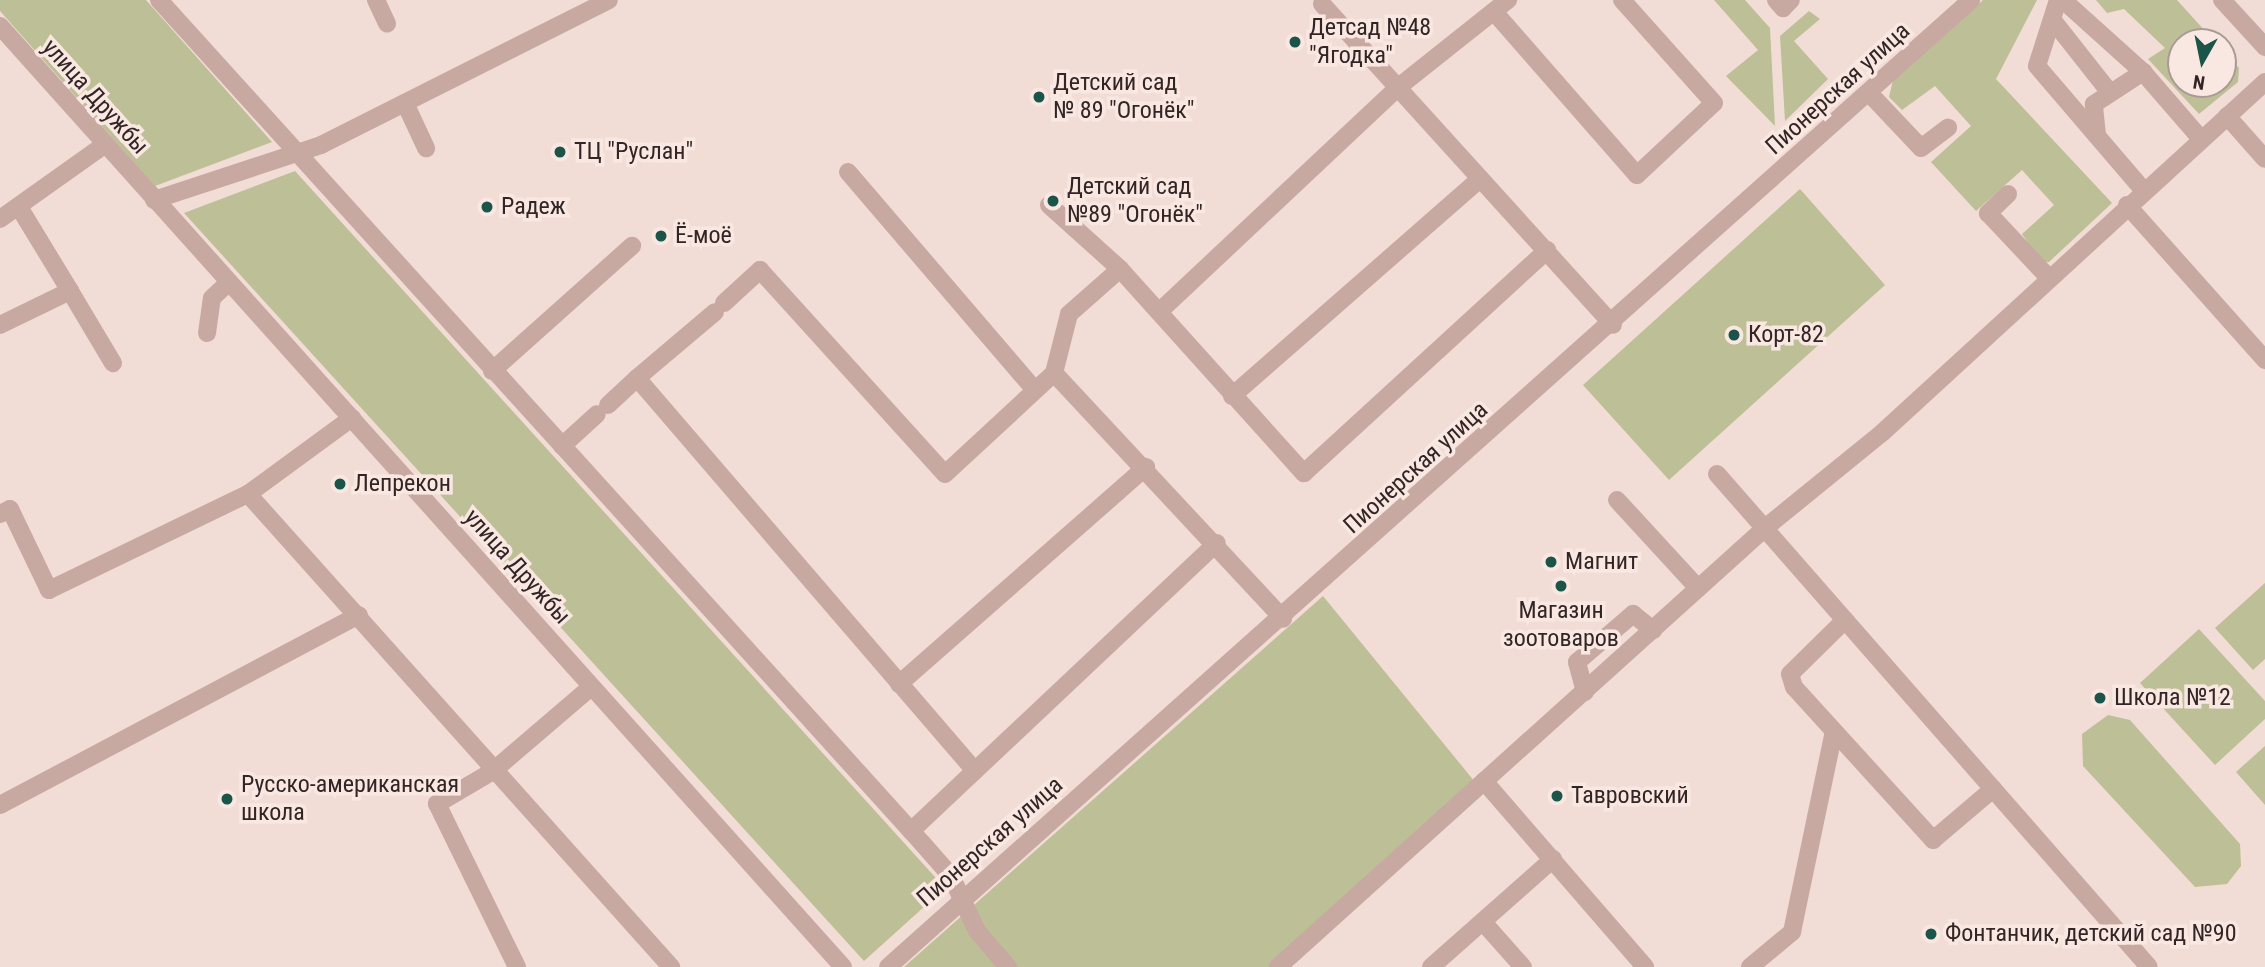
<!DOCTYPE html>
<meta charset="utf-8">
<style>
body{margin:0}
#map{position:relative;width:2265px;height:967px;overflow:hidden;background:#f1ddd6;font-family:"Roboto Condensed",sans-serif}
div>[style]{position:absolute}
.green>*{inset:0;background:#bdbf96}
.minor>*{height:18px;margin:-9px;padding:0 9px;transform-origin:9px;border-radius:9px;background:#c8a9a2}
.dots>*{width:19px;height:19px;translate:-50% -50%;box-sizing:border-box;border:4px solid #f9e8e2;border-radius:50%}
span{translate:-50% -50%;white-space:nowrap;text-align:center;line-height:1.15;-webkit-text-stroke:7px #f9e8e2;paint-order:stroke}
.poi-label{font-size:24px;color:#332525}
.left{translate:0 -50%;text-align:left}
.street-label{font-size:24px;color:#332525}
.north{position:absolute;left:2167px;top:28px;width:70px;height:70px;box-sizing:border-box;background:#f9e8e2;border:2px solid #aa9a96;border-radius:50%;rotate:189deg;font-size:19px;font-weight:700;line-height:28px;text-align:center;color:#332525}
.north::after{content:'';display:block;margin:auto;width:24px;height:32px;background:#1b5448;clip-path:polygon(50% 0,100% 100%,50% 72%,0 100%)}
</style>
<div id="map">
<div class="green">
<div style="clip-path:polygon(0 0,146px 0,272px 142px,155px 186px,0 11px)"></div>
<div style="clip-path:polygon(1714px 0,1745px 0,1770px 28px,1775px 126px,1726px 76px,1758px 50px)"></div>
<div style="clip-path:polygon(1983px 0,2037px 0,1996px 79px,2112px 203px,2049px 262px,2041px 262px,2022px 234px,2054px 205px,2022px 170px,1976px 211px,1931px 162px,1971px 126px,1935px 86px,1902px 110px,1889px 97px,1893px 80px)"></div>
<div style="clip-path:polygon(2096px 0,2177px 0,2215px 42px,2181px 42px,2181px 84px,2223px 84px,2223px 51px,2239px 68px,2238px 82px,2199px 114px,2148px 59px,2165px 48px,2124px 9px,2107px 13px)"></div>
<div style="clip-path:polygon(1809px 11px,1820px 19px,1794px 41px,1828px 79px,1785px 121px,1780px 36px)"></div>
<div style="clip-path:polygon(295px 171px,945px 888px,864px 961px,184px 213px)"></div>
<div style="clip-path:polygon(1800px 189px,1885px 285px,1669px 480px,1583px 385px)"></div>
<div style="clip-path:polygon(2265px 583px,2265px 659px,2253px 670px,2215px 628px)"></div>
<div style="clip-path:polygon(1323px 596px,1475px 782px,1270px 967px,904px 967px)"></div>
<div style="clip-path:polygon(2199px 629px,2265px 701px,2265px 719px,2215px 765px,2140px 683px)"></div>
<div style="clip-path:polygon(2108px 715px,2130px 720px,2240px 844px,2241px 866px,2227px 884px,2195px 887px,2083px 766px,2082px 734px)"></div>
<div style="clip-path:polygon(2265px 746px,2265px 805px,2236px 772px)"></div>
</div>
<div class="minor">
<div style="left:159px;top:0;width:1137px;rotate:47.85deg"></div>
<div style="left:922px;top:843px;width:44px;rotate:48.7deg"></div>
<div style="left:951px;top:876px;width:61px;rotate:64.7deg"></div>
<div style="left:977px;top:931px;width:48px;rotate:49.3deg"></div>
<div style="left:376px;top:0;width:26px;rotate:65deg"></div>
<div style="left:1776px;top:0;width:11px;rotate:49deg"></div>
<div style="left:1783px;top:8px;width:11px;rotate:-45deg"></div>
<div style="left:2058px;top:0;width:69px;rotate:107.7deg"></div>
<div style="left:2037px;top:66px;width:165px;rotate:49.4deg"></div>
<div style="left:2063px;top:0;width:108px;rotate:42deg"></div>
<div style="left:2143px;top:72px;width:89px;rotate:49.1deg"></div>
<div style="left:2222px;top:0;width:64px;rotate:47.5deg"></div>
<div style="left:1322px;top:4px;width:433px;rotate:47.8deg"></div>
<div style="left:1496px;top:14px;width:214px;rotate:48.8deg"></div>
<div style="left:1637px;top:175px;width:105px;rotate:-43.1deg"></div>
<div style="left:1714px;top:103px;width:138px;rotate:-131.8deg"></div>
<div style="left:2055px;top:23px;width:85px;rotate:51.7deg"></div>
<div style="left:0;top:26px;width:1263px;rotate:48.14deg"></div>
<div style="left:1870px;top:94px;width:74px;rotate:46.6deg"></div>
<div style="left:1921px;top:148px;width:34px;rotate:-37deg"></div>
<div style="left:405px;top:103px;width:50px;rotate:65deg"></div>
<div style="left:2227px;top:116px;width:57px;rotate:48.5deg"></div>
<div style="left:2097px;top:135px;width:31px;rotate:-96deg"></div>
<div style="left:2094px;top:104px;width:59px;rotate:-33.1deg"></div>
<div style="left:848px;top:172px;width:287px;rotate:49.4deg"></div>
<div style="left:2008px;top:194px;width:28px;rotate:136deg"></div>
<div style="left:1988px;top:213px;width:89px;rotate:46.8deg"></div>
<div style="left:154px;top:200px;width:176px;rotate:-18.2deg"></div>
<div style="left:321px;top:145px;width:322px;rotate:-26.7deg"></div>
<div style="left:1049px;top:205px;width:96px;rotate:42deg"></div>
<div style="left:2127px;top:205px;width:208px;rotate:48.3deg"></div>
<div style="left:19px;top:207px;width:98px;rotate:58.7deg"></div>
<div style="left:0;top:219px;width:128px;rotate:-35.4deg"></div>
<div style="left:724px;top:303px;width:49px;rotate:-42.5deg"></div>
<div style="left:760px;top:270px;width:275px;rotate:47.8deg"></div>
<div style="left:945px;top:474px;width:149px;rotate:-42.8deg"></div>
<div style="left:1054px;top:373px;width:61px;rotate:-75.7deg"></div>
<div style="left:1069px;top:314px;width:68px;rotate:-41.4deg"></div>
<div style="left:1120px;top:269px;width:275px;rotate:48deg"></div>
<div style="left:1304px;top:473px;width:330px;rotate:-42.5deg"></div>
<div style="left:1161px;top:310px;width:329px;rotate:-43.2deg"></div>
<div style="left:1401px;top:85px;width:137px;rotate:-38.5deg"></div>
<div style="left:0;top:325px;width:78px;rotate:-25.9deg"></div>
<div style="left:70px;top:291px;width:84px;rotate:59.2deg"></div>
<div style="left:207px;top:333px;width:35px;rotate:-82deg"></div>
<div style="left:212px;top:298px;width:22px;rotate:-43deg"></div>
<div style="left:492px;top:371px;width:188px;rotate:-41.8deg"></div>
<div style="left:1054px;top:373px;width:336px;rotate:47deg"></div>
<div style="left:637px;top:378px;width:102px;rotate:-40.2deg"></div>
<div style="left:1232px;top:396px;width:330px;rotate:-41.2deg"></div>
<div style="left:608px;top:405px;width:40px;rotate:-43deg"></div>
<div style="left:637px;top:378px;width:518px;rotate:49.3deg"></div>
<div style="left:562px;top:446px;width:47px;rotate:-42.4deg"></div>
<div style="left:1717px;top:474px;width:655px;rotate:48.77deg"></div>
<div style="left:248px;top:494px;width:635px;rotate:48.19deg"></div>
<div style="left:1617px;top:500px;width:120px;rotate:47.4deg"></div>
<div style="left:0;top:514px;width:11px;rotate:-27deg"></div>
<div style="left:10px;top:509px;width:90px;rotate:64.3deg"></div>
<div style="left:49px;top:590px;width:221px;rotate:-25.8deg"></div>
<div style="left:248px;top:494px;width:129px;rotate:-36.2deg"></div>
<div style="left:1845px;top:620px;width:77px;rotate:135.5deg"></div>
<div style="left:1790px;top:674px;width:14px;rotate:73deg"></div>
<div style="left:1794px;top:687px;width:207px;rotate:47.7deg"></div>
<div style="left:1933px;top:840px;width:79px;rotate:-40.4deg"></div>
<div style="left:899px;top:684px;width:329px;rotate:-41.3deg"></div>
<div style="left:1585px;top:692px;width:31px;rotate:-105deg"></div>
<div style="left:1577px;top:662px;width:74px;rotate:-40.6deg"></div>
<div style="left:1633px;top:614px;width:26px;rotate:39deg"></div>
<div style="left:1484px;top:781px;width:246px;rotate:49.1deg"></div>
<div style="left:0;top:805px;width:406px;rotate:-27.9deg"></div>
<div style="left:911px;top:831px;width:420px;rotate:-43.3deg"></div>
<div style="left:1483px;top:922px;width:60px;rotate:48.4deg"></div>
<div style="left:517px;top:967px;width:182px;rotate:-116.1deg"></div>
<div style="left:437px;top:804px;width:65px;rotate:-30.5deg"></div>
<div style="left:493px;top:771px;width:129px;rotate:-40.6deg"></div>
<div style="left:888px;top:967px;width:1452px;rotate:-41.76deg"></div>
<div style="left:1278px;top:967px;width:656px;rotate:-42.03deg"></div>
<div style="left:1765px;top:528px;width:152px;rotate:-39.1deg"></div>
<div style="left:1883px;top:432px;width:518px;rotate:-42.5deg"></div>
<div style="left:1431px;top:967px;width:163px;rotate:-41.5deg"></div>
<div style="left:1750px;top:967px;width:55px;rotate:-39.8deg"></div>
<div style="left:1792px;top:932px;width:205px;rotate:-78.2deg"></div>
</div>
<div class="dots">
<div style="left:1295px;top:42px;background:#1b5448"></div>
<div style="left:1039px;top:97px;background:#1b5448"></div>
<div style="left:560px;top:152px;background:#1b5448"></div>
<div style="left:1053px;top:201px;background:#1b5448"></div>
<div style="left:487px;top:207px;background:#1b5448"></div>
<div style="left:661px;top:236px;background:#1b5448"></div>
<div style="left:1734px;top:335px;background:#1b5448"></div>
<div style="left:340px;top:484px;background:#1b5448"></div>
<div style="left:1551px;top:562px;background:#1b5448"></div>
<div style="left:1561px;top:586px;background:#1b5448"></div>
<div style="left:2100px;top:698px;background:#1b5448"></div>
<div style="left:1557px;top:796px;background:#1b5448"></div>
<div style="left:227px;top:799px;background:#1b5448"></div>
<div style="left:1931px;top:934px;background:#1b5448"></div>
</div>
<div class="poi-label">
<span class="left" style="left:1309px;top:42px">Детсад №48<br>"Ягодка"</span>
<span class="left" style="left:1053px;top:97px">Детский сад<br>№ 89 "Огонёк"</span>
<span class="left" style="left:574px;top:152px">ТЦ "Руслан"</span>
<span class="left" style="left:1067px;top:201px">Детский сад<br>№89 "Огонёк"</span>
<span class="left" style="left:501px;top:207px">Радеж</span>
<span class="left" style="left:675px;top:236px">Ё-моё</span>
<span class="left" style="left:1748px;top:335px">Корт-82</span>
<span class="left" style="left:354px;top:484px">Лепрекон</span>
<span class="left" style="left:1565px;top:562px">Магнит</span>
<span style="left:1561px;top:625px">Магазин<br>зоотоваров</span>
<span class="left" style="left:2114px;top:698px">Школа №12</span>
<span class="left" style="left:241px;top:799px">Русско-американская<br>школа</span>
<span class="left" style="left:1571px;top:796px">Тавровский</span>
<span class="left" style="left:1945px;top:934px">Фонтанчик, детский сад №90</span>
</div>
<div class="street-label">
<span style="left:1838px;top:89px;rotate:-42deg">Пионерская улица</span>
<span style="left:95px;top:97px;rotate:48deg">улица Дружбы</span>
<span style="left:1416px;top:468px;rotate:-42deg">Пионерская улица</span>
<span style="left:517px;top:567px;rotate:48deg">улица Дружбы</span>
<span style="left:990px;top:842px;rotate:-41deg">Пионерская улица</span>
</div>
<div class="north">N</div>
</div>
